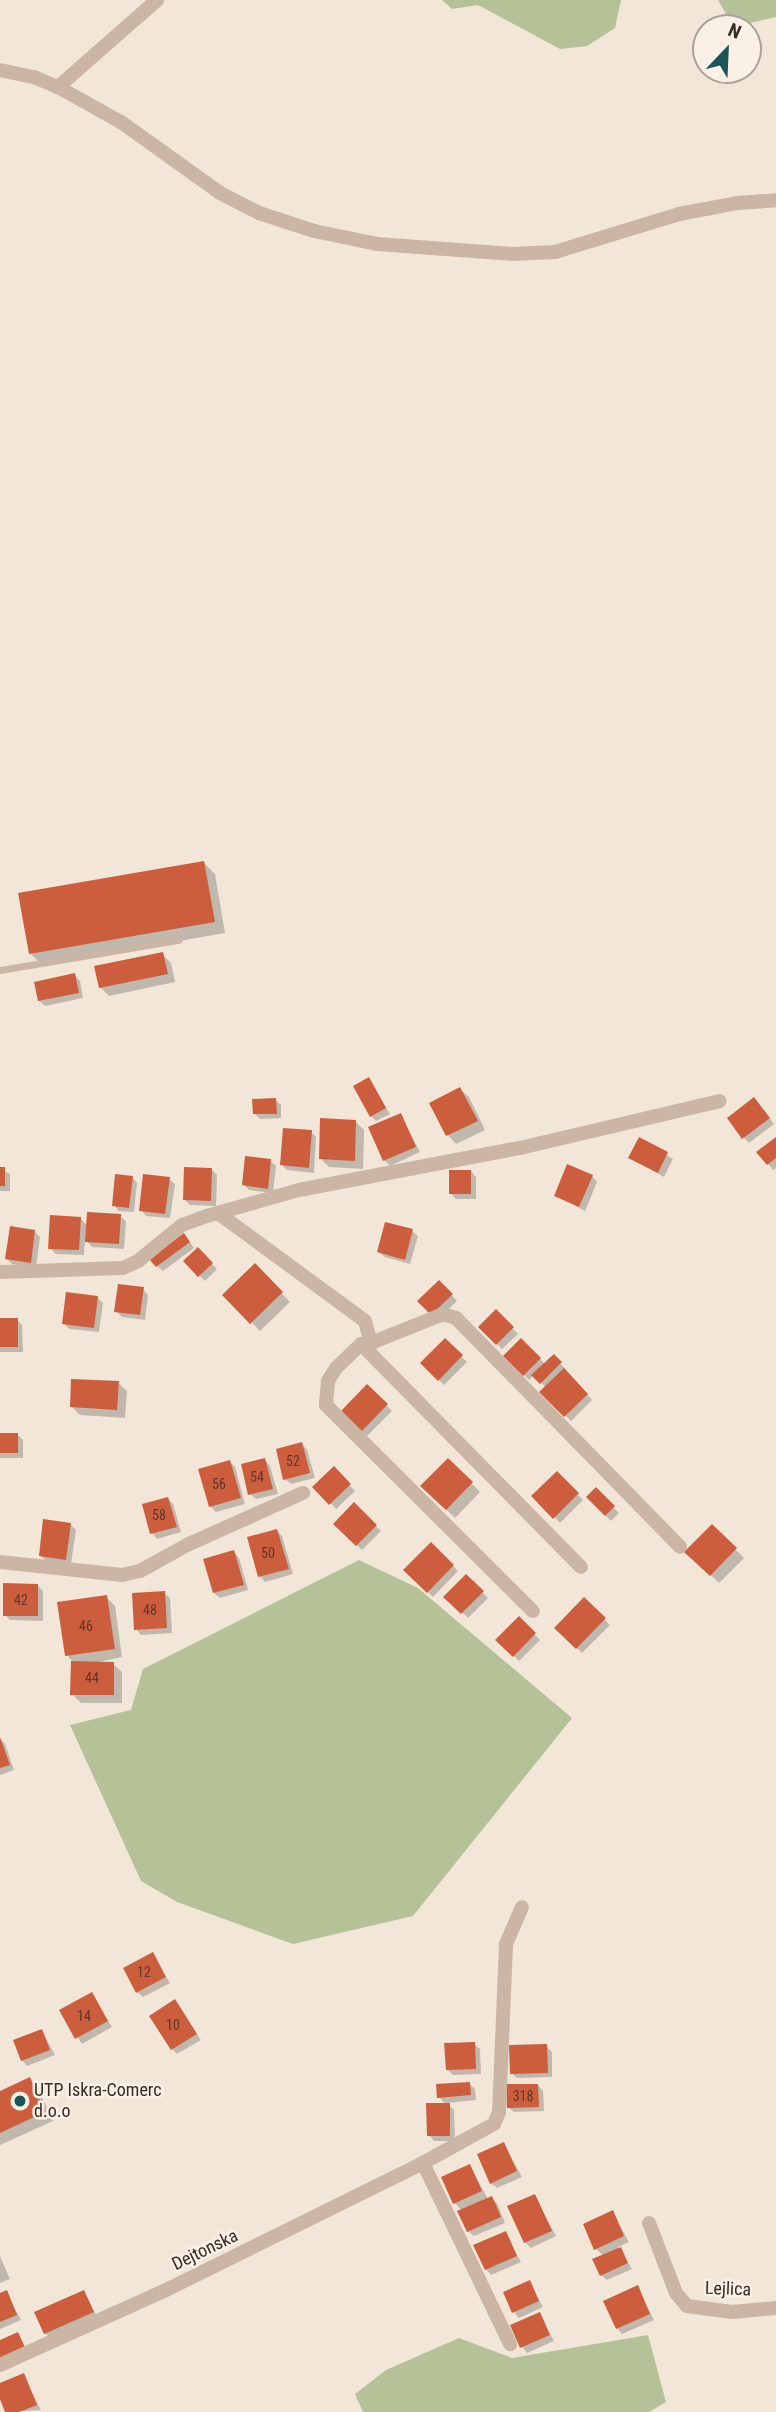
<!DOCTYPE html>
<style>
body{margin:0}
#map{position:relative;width:776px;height:2412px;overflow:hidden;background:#f2e6d9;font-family:"Roboto Condensed",sans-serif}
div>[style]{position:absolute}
.green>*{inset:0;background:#b5c298}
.shadow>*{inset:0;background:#0003}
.building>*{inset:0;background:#cc5e3d}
.service>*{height:7px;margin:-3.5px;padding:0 3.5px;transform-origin:3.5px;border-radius:3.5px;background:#cbb5a4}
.minor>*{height:14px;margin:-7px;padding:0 7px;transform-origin:7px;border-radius:7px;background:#cbb5a4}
.dots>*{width:19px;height:19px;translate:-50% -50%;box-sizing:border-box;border:4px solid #faf0e5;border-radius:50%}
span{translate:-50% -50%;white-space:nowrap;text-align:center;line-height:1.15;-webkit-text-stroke:5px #faf0e5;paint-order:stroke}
.number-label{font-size:14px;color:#5c382c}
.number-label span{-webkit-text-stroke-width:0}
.poi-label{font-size:18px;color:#362b26}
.left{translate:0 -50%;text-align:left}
.street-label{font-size:18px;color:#362b26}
.north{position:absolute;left:692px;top:14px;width:70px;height:70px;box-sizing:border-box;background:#faf0e5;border:2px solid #aca199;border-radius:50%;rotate:23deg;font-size:19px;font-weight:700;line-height:28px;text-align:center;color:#362b26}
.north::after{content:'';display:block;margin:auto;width:24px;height:32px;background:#1a5659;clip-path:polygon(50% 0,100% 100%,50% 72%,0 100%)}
</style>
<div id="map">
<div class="green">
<div style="clip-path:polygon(442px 0,621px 0,615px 28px,587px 46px,560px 49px,478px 5px,452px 9px)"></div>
<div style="clip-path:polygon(718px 0,776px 0,776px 17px,733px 27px)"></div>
<div style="clip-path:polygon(359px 1560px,418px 1588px,572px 1718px,413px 1916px,293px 1944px,177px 1902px,141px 1881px,70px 1725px,131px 1710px,143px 1669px)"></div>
<div style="clip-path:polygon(648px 2335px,666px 2402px,649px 2412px,363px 2412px,355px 2394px,386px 2370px,459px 2338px,512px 2358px)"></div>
</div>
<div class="shadow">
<div style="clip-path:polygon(204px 863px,215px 874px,225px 933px,42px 965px,30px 953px)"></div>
<div style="clip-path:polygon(162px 954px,171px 963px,175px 982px,109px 996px,100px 987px)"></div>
<div style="clip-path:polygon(74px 975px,80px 981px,83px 998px,45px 1006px,39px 1000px)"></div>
<div style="clip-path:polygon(369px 1079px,390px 1114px,376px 1121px,371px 1116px)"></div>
<div style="clip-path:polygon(460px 1089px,469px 1097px,485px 1130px,456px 1144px,448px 1135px,431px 1103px)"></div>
<div style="clip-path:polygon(276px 1100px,281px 1105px,281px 1118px,260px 1119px,255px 1114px)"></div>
<div style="clip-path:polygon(759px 1105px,774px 1124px,749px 1143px,744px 1138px)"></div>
<div style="clip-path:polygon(401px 1115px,420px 1152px,390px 1166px,384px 1160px)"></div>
<div style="clip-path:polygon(356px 1122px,364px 1130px,363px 1169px,329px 1167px,321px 1159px)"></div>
<div style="clip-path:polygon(311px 1132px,316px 1137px,314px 1173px,287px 1170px,282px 1165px)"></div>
<div style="clip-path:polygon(640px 1139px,673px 1159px,664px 1177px,631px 1158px)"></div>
<div style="clip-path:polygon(776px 1139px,776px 1168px,773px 1170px,759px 1152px)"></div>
<div style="clip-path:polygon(270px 1161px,276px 1166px,273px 1193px,249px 1190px,244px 1185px)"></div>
<div style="clip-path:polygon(0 1169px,10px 1174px,10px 1191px,0 1191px)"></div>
<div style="clip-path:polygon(212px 1170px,217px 1175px,216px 1206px,190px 1205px,185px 1200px)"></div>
<div style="clip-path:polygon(471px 1171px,476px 1177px,476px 1199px,456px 1199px,450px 1193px)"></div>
<div style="clip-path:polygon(592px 1176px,597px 1182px,585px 1211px,556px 1195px)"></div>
<div style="clip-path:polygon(132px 1177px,137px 1183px,134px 1212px,119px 1211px,114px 1205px)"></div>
<div style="clip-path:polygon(169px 1179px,175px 1184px,170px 1218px,146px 1216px,141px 1210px)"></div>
<div style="clip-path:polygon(120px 1216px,126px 1221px,124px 1249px,92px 1247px,85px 1239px,84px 1255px,56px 1254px,50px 1248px,80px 1218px,88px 1226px)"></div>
<div style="clip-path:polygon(34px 1231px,40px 1237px,36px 1267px,12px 1264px,7px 1259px)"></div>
<div style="clip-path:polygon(412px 1231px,418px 1236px,410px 1264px,385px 1257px,379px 1252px)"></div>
<div style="clip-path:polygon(189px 1241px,194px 1248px,163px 1271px,157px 1266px)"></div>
<div style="clip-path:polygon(197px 1249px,217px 1269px,205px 1281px,185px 1261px)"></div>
<div style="clip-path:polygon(255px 1266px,290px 1302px,260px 1331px,225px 1295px)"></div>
<div style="clip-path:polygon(439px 1282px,457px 1301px,438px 1319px,420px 1301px)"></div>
<div style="clip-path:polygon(143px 1289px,148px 1295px,145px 1320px,122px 1317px,116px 1311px)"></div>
<div style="clip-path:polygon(97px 1297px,103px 1303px,99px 1332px,69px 1329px,64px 1323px)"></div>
<div style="clip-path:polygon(496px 1312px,518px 1334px,502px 1349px,481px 1327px)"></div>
<div style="clip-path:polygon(0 1320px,17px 1320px,22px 1325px,23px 1352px,0 1352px)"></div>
<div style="clip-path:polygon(521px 1340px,545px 1364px,554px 1356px,592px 1400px,571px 1421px,542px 1392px,546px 1388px,534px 1375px,529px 1380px,505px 1356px)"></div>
<div style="clip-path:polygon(445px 1341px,467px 1362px,444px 1385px,422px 1363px)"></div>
<div style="clip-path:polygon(118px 1383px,127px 1391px,125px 1418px,80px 1415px,71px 1406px)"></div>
<div style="clip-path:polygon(368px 1387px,392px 1411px,367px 1436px,343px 1412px)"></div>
<div style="clip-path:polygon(17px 1434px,23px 1440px,23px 1458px,0 1458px,0 1435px)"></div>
<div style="clip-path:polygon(302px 1444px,307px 1450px,315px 1478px,291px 1484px,285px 1479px)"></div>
<div style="clip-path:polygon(265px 1460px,270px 1466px,278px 1494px,256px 1499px,250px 1494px)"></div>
<div style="clip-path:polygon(448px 1460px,480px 1492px,455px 1518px,423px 1486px)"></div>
<div style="clip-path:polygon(230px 1462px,235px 1467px,245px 1504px,216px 1512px,210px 1506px)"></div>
<div style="clip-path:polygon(334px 1469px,355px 1491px,336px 1509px,315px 1487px)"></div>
<div style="clip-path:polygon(557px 1473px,583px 1500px,560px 1523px,534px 1496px)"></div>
<div style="clip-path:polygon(596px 1489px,619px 1513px,611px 1521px,588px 1497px)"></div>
<div style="clip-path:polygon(168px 1499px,173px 1504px,181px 1532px,157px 1539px,152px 1533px)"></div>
<div style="clip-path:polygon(354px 1505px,381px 1531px,362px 1550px,335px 1524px)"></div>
<div style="clip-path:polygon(70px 1524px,76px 1530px,71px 1564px,46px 1561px,40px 1555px)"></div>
<div style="clip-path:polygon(712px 1526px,744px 1558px,719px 1583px,687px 1552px)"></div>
<div style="clip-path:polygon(277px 1531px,282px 1536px,293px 1574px,265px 1582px,260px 1576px)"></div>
<div style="clip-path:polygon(431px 1544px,458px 1571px,433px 1597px,406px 1570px)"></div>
<div style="clip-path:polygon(234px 1552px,239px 1558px,248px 1590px,220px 1598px,214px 1593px)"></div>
<div style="clip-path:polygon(466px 1576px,488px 1598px,468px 1618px,446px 1597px)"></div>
<div style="clip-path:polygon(37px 1585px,43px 1591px,43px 1621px,10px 1620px,5px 1615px)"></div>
<div style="clip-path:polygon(164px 1593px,170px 1598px,172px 1633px,141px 1635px,136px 1629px)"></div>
<div style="clip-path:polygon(106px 1597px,115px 1606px,122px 1657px,94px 1663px,113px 1664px,122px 1672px,122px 1703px,81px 1703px,72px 1694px,72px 1661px,67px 1655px)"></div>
<div style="clip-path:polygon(585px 1600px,610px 1625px,582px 1653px,557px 1628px)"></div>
<div style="clip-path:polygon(519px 1618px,540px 1640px,519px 1661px,498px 1640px)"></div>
<div style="clip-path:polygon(0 1739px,5px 1744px,14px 1770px,0 1775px)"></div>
<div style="clip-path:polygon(152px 1954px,170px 1983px,143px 1997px,137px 1992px)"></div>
<div style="clip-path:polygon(91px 1994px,112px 2027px,82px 2044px,61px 2011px)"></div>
<div style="clip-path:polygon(175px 2001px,201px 2040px,177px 2054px,172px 2049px)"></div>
<div style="clip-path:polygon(42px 2031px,55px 2055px,27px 2066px,22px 2060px)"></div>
<div style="clip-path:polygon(474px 2044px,480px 2049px,481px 2074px,453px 2075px,447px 2069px)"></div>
<div style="clip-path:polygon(546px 2046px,552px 2052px,552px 2077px,517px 2078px,511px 2073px)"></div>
<div style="clip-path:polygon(29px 2080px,38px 2088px,53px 2121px,0 2145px,0 2093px)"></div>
<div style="clip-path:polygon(469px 2084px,475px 2089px,476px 2100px,447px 2103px,454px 2110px,455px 2141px,434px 2141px,429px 2135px,446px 2105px,439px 2097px)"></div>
<div style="clip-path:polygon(538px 2085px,543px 2091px,544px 2111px,514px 2112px,508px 2107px)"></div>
<div style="clip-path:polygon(504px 2144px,522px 2177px,497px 2188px,491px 2183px)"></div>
<div style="clip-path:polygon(470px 2166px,488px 2199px,491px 2198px,497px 2203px,505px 2223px,474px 2236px,468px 2231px,462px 2211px,455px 2203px)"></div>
<div style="clip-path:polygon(535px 2196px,556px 2236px,531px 2248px,525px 2242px)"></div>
<div style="clip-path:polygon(613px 2213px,629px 2242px,618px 2247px,632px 2269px,607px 2280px,601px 2275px,604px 2256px,596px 2249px)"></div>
<div style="clip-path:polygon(505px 2233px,521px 2262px,491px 2275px,486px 2269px)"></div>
<div style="clip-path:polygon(0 2256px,10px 2279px,0 2283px)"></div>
<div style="clip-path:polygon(529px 2282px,543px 2307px,519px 2318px,514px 2312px)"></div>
<div style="clip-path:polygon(637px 2287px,654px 2320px,622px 2334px,617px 2328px)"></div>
<div style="clip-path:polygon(6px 2292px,21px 2320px,0 2329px,0 2295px)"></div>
<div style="clip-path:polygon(83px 2292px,98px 2318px,51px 2339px,45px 2333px)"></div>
<div style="clip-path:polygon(539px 2314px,554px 2341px,527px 2353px,522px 2347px)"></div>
<div style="clip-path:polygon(23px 2375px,41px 2410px,7px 2412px,0 2395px,0 2385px)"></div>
</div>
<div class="building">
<div style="clip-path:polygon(204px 861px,215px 922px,29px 954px,18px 893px)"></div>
<div style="clip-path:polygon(163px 952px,168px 974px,99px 988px,94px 966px)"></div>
<div style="clip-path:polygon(75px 973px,79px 993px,38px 1001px,34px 982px)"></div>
<div style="clip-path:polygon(369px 1077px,386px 1108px,370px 1117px,353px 1086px)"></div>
<div style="clip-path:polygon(460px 1087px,478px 1121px,446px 1136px,429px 1103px)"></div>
<div style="clip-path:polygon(754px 1097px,770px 1118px,742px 1139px,727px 1118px)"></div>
<div style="clip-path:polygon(276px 1098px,277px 1114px,253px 1114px,252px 1099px)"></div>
<div style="clip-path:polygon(401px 1113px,416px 1147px,383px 1161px,368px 1127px)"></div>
<div style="clip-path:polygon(320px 1118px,356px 1120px,355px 1161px,319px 1159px)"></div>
<div style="clip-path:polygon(283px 1128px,312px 1130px,309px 1168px,280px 1165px)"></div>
<div style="clip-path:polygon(639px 1137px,668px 1152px,658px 1173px,628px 1158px)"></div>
<div style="clip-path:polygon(776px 1137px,776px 1158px,767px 1165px,756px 1152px)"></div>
<div style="clip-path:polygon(245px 1156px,271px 1159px,268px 1189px,242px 1185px)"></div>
<div style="clip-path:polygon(567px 1164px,593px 1175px,579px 1207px,554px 1196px)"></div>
<div style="clip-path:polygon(0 1167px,5px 1167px,5px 1186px,0 1186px)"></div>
<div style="clip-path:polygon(184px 1167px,212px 1168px,211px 1201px,183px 1200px)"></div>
<div style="clip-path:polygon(449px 1170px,471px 1170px,471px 1194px,449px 1194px)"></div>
<div style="clip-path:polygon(115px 1174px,133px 1176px,129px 1208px,112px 1206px)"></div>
<div style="clip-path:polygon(143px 1174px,170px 1177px,165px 1214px,139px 1211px)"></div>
<div style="clip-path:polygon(87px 1212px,121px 1214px,119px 1244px,85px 1242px)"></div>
<div style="clip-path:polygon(50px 1215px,81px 1217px,79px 1250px,48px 1249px)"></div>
<div style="clip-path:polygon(385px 1222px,413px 1229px,405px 1260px,377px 1252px)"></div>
<div style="clip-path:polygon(10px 1226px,35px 1230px,31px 1263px,5px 1259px)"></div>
<div style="clip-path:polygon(184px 1233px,190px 1242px,156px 1267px,149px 1259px)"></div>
<div style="clip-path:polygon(198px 1247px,213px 1263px,198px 1277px,183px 1261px)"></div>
<div style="clip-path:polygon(255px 1263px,283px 1292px,250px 1324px,222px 1295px)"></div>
<div style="clip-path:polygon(439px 1280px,453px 1294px,431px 1315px,417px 1301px)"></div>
<div style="clip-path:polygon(118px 1284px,144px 1287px,140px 1315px,114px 1312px)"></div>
<div style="clip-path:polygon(66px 1292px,98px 1296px,94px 1328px,62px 1324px)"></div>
<div style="clip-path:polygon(496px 1309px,514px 1327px,496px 1345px,478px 1327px)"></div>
<div style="clip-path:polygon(0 1318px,18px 1318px,18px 1347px,0 1347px)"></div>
<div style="clip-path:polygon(445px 1338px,463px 1355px,438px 1381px,420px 1363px)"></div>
<div style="clip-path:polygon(521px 1338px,541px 1358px,523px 1376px,503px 1356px)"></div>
<div style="clip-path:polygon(554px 1354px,562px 1362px,540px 1384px,531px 1375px)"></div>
<div style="clip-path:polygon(564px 1368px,588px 1394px,564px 1417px,539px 1392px)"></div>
<div style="clip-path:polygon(71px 1379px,119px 1381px,117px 1410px,70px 1407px)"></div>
<div style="clip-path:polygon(367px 1384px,388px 1404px,361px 1432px,340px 1412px)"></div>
<div style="clip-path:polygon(0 1433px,18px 1433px,18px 1453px,0 1453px)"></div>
<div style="clip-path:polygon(302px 1442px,310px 1473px,283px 1480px,276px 1449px)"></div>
<div style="clip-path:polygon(265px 1458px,273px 1489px,248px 1495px,241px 1464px)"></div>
<div style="clip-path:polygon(448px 1458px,473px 1482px,446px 1510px,420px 1486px)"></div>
<div style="clip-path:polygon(230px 1460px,241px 1498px,209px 1507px,198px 1469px)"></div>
<div style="clip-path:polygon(334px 1466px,351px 1484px,329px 1505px,312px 1487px)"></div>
<div style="clip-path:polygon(557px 1471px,579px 1493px,553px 1519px,531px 1496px)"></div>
<div style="clip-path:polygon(596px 1487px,615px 1506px,605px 1516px,586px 1497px)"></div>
<div style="clip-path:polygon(168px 1497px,177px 1527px,150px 1534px,142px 1504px)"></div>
<div style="clip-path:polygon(354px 1502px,377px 1525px,356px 1546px,333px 1524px)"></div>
<div style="clip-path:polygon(43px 1519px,71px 1523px,66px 1560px,39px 1556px)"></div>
<div style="clip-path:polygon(712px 1524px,737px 1548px,710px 1576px,684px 1552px)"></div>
<div style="clip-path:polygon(277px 1529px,289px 1569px,258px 1577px,247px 1537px)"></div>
<div style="clip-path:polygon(431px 1542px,454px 1565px,427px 1593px,403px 1570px)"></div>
<div style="clip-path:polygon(234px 1550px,244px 1585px,213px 1593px,203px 1559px)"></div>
<div style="clip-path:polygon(466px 1574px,484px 1591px,461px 1614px,443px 1597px)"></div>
<div style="clip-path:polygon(3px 1583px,38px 1584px,38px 1616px,3px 1616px)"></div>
<div style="clip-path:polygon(165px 1591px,167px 1628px,134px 1630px,132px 1593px)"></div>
<div style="clip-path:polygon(107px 1595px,115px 1649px,65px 1656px,57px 1602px)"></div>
<div style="clip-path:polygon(584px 1597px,606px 1618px,576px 1649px,554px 1628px)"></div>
<div style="clip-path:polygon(519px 1616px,536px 1633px,513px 1657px,495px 1640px)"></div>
<div style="clip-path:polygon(71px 1661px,114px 1662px,114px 1695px,70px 1695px)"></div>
<div style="clip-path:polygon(0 1737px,10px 1765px,0 1768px)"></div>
<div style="clip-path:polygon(153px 1952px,166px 1977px,136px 1993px,123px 1968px)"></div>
<div style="clip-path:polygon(92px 1992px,108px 2021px,75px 2039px,59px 2010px)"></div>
<div style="clip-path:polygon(175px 1999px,197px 2034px,171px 2050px,149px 2016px)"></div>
<div style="clip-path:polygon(42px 2029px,50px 2050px,21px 2061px,13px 2040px)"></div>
<div style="clip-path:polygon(475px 2042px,476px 2069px,446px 2070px,444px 2043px)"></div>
<div style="clip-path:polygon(547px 2044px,548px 2073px,510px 2074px,509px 2045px)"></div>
<div style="clip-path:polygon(30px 2077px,45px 2112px,0 2133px,0 2091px)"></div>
<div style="clip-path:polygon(470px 2082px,471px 2095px,437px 2098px,436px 2084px)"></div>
<div style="clip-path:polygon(506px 2084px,538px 2084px,539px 2107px,507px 2108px)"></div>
<div style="clip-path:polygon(426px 2103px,450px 2103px,450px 2136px,427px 2136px)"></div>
<div style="clip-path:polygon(504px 2142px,517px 2171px,490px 2184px,477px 2154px)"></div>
<div style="clip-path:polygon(470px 2164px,482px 2191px,453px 2204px,441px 2177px)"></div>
<div style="clip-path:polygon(535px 2194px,552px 2231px,524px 2243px,507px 2206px)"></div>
<div style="clip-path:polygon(492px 2196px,501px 2217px,467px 2232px,457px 2211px)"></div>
<div style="clip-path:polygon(613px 2210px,624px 2236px,594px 2250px,583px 2224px)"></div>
<div style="clip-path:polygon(506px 2231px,517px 2256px,485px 2270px,473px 2245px)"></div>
<div style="clip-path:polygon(621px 2247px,628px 2263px,600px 2276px,592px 2259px)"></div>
<div style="clip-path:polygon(530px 2280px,539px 2301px,512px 2313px,503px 2292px)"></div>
<div style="clip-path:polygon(638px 2285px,650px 2314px,616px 2329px,603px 2301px)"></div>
<div style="clip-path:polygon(7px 2290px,17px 2315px,0 2322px,0 2293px)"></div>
<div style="clip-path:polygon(84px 2290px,94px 2312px,44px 2334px,34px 2312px)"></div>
<div style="clip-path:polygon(540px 2312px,550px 2335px,520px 2348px,510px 2325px)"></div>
<div style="clip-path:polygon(18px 2332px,27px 2352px,0 2363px,0 2340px)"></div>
<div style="clip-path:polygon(24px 2373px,37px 2405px,19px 2412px,5px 2412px,0 2399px,0 2383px)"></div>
</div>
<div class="service">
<div style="left:0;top:970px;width:181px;rotate:-9.6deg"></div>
</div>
<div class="minor">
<div style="left:0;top:70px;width:35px;rotate:12deg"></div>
<div style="left:34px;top:77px;width:26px;rotate:23deg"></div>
<div style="left:58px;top:87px;width:72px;rotate:29.1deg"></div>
<div style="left:121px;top:122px;width:122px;rotate:35.6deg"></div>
<div style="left:220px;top:193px;width:44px;rotate:27.1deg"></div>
<div style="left:259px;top:213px;width:58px;rotate:18.1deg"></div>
<div style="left:314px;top:231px;width:64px;rotate:11.7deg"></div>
<div style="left:377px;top:244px;width:135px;rotate:4.2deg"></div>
<div style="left:512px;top:254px;width:43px;rotate:-2.7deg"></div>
<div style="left:555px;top:252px;width:130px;rotate:-17deg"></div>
<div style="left:679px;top:214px;width:59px;rotate:-10.7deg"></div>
<div style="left:737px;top:203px;width:39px;rotate:-4deg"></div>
<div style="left:58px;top:87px;width:132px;rotate:-41.3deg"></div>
<div style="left:218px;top:1213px;width:182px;rotate:36.3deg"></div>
<div style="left:365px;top:1321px;width:23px;rotate:75deg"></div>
<div style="left:371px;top:1343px;width:10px;rotate:174deg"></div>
<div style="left:361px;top:1344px;width:35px;rotate:136deg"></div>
<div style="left:336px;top:1368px;width:15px;rotate:122deg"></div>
<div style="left:328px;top:1381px;width:24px;rotate:95deg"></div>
<div style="left:326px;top:1405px;width:292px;rotate:44.9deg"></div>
<div style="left:0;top:1272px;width:123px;rotate:-1.9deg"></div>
<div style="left:123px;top:1268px;width:17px;rotate:-25deg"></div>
<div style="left:138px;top:1261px;width:57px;rotate:-39.3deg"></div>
<div style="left:182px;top:1225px;width:27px;rotate:-20deg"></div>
<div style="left:207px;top:1216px;width:96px;rotate:-15.8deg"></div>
<div style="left:299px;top:1190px;width:225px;rotate:-10.8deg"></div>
<div style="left:520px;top:1148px;width:205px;rotate:-13.2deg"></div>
<div style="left:371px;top:1343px;width:78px;rotate:-21.9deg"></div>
<div style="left:443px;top:1314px;width:14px;rotate:17deg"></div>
<div style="left:456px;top:1318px;width:320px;rotate:45.6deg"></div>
<div style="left:361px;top:1344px;width:313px;rotate:45.4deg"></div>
<div style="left:0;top:1562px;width:123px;rotate:6.1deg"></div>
<div style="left:122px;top:1575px;width:18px;rotate:-13deg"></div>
<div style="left:140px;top:1571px;width:56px;rotate:-28.9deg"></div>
<div style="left:189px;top:1544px;width:125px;rotate:-24.1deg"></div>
<div style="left:423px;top:2163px;width:201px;rotate:64.3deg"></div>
<div style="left:649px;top:2223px;width:75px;rotate:68.9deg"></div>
<div style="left:676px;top:2293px;width:17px;rotate:50deg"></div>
<div style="left:687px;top:2306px;width:45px;rotate:7.6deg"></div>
<div style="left:732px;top:2312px;width:44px;rotate:-5.2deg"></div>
<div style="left:0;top:2365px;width:180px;rotate:-24.3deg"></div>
<div style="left:164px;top:2291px;width:289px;rotate:-26.3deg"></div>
<div style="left:423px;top:2163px;width:81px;rotate:-28.8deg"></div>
<div style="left:494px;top:2124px;width:13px;rotate:-67deg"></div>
<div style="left:499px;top:2112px;width:168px;rotate:-87.6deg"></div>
<div style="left:506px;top:1944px;width:40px;rotate:-66.6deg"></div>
</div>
<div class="dots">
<div style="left:20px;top:2101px;background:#1a5659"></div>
</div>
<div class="number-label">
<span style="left:293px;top:1461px">52</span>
<span style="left:257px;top:1477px">54</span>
<span style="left:219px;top:1484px">56</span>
<span style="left:159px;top:1515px">58</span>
<span style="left:268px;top:1553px">50</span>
<span style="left:21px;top:1600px">42</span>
<span style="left:150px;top:1610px">48</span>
<span style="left:86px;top:1626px">46</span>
<span style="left:92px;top:1678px">44</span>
<span style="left:144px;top:1972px">12</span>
<span style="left:84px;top:2016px">14</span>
<span style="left:173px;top:2025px">10</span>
<span style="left:523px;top:2096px">318</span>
</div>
<div class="poi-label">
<span class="left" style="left:34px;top:2101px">UTP Iskra-Comerc<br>d.o.o</span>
</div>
<div class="street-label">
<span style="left:205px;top:2250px;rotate:-26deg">Dejtonska</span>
<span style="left:728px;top:2289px;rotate:2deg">Lejlica</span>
</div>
<div class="north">N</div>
</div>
